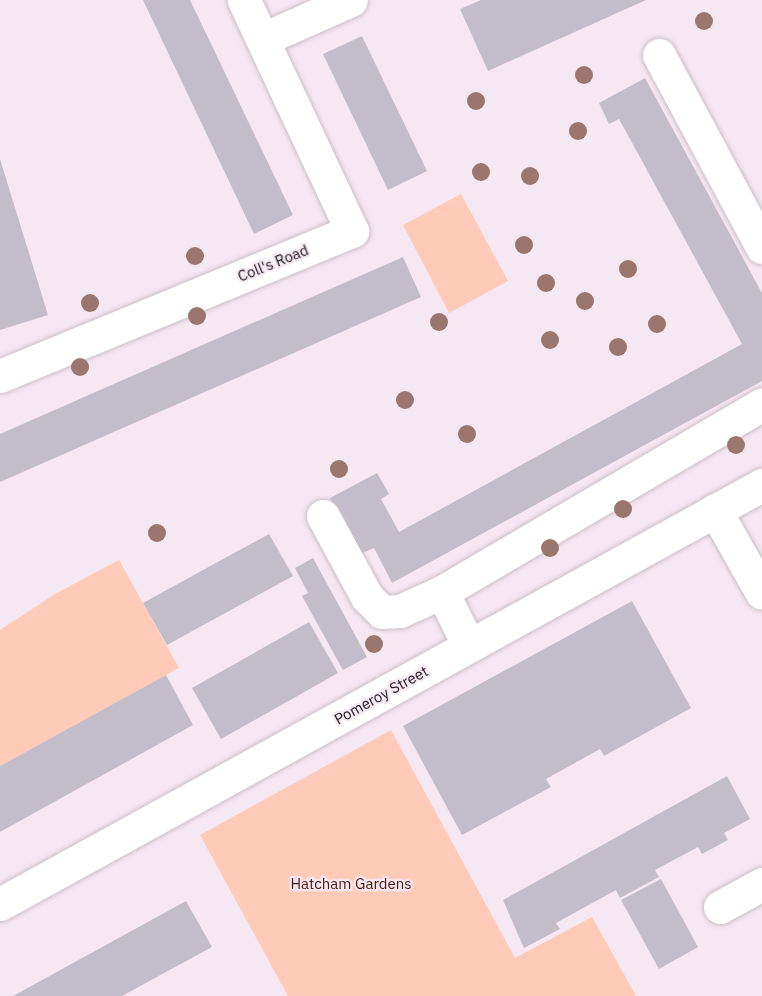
<!DOCTYPE html>
<style>
body{margin:0}
#map{position:relative;width:762px;height:996px;overflow:hidden;background:#f6e8f2;font-family:"IBM Plex Sans",sans-serif}
div>[style]{position:absolute}
.green>*{inset:0;background:#ffcab7}
.building>*{inset:0;background:#c3bdca}
.roads{filter:drop-shadow(0 0 2px #ccbfc8) drop-shadow(0 0 2px #ccbfc8)}
.minor>*{height:33px;margin:-16.5px;padding:0 16.5px;transform-origin:16.5px;border-radius:16.5px;background:#fff}
.major>*{height:33px;margin:-16.5px;padding:0 16.5px;transform-origin:16.5px;border-radius:16.5px;background:#fff}
.trees>*{width:18px;height:18px;margin:-9px;border-radius:50%;background:#9a766e}
span{translate:-50% -50%;white-space:nowrap;text-align:center;line-height:1.15;-webkit-text-stroke:4.5px #f6e8f2;paint-order:stroke}
.street-label{font-size:15px;color:#1c181b}
.park-label{font-size:15px;color:#4f1802}
</style>
<div id="map">
<div class="green">
<div style="clip-path:polygon(461px 194px,508px 281px,449px 313px,403px 225px)"></div>
<div style="clip-path:polygon(119px 560px,179px 668px,0 766px,0 630px,55px 594px)"></div>
<div style="clip-path:polygon(391px 730px,515px 958px,592px 917px,636px 996px,288px 996px,200px 835px)"></div>
</div>
<div class="building">
<div style="clip-path:polygon(143px 0,190px 0,293px 215px,254px 234px)"></div>
<div style="clip-path:polygon(481px 0,646px 0,488px 71px,460px 9px)"></div>
<div style="clip-path:polygon(362px 36px,427px 171px,388px 190px,323px 54px)"></div>
<div style="clip-path:polygon(645px 78px,762px 293px,762px 381px,392px 583px,374px 548px,360px 554px,330px 498px,377px 473px,389px 494px,381px 499px,399px 532px,742px 344px,619px 119px,609px 124px,599px 103px)"></div>
<div style="clip-path:polygon(0 159px,48px 315px,0 330px)"></div>
<div style="clip-path:polygon(403px 257px,421px 297px,0 482px,0 434px)"></div>
<div style="clip-path:polygon(269px 534px,293px 576px,167px 645px,143px 603px)"></div>
<div style="clip-path:polygon(313px 558px,367px 657px,343px 670px,302px 596px,308px 593px,295px 568px)"></div>
<div style="clip-path:polygon(632px 601px,691px 708px,604px 756px,600px 749px,546px 779px,551px 787px,462px 835px,403px 726px)"></div>
<div style="clip-path:polygon(309px 622px,338px 673px,221px 739px,192px 688px)"></div>
<div style="clip-path:polygon(166px 675px,193px 725px,0 832px,0 766px)"></div>
<div style="clip-path:polygon(727px 776px,750px 819px,724px 833px,728px 840px,702px 854px,698px 847px,655px 870px,659px 877px,620px 898px,616px 890px,556px 923px,560px 929px,524px 948px,503px 900px)"></div>
<div style="clip-path:polygon(661px 879px,698px 947px,659px 969px,621px 900px)"></div>
<div style="clip-path:polygon(186px 901px,212px 947px,122px 996px,13px 996px)"></div>
</div>
<div class="roads">
<div class="minor">
<div style="left:263px;top:39px;width:96px;rotate:-23.9deg"></div>
<div style="left:659px;top:55px;width:218px;rotate:61.8deg"></div>
<div style="left:0;top:376px;width:381px;rotate:-22.4deg"></div>
<div style="left:352px;top:231px;width:255px;rotate:-115.1deg"></div>
<div style="left:715px;top:510px;width:95px;rotate:60.5deg"></div>
<div style="left:323px;top:516px;width:92px;rotate:61.5deg"></div>
<div style="left:367px;top:597px;width:21px;rotate:45deg"></div>
<div style="left:382px;top:612px;width:18px;rotate:-3deg"></div>
<div style="left:400px;top:611px;width:46px;rotate:-24.3deg"></div>
<div style="left:442px;top:592px;width:371px;rotate:-30.4deg"></div>
<div style="left:442px;top:592px;width:60px;rotate:63.4deg"></div>
<div style="left:720px;top:907px;width:48px;rotate:-28.7deg"></div>
</div>
<div class="major">
<div style="left:0;top:904px;width:870px;rotate:-28.81deg"></div>
</div>
</div>
<div class="trees">
<div style="left:704px;top:21px"></div>
<div style="left:584px;top:75px"></div>
<div style="left:476px;top:101px"></div>
<div style="left:578px;top:131px"></div>
<div style="left:481px;top:172px"></div>
<div style="left:530px;top:176px"></div>
<div style="left:524px;top:245px"></div>
<div style="left:195px;top:256px"></div>
<div style="left:628px;top:269px"></div>
<div style="left:546px;top:283px"></div>
<div style="left:585px;top:301px"></div>
<div style="left:90px;top:303px"></div>
<div style="left:197px;top:316px"></div>
<div style="left:439px;top:322px"></div>
<div style="left:657px;top:324px"></div>
<div style="left:550px;top:340px"></div>
<div style="left:618px;top:347px"></div>
<div style="left:80px;top:367px"></div>
<div style="left:405px;top:400px"></div>
<div style="left:467px;top:434px"></div>
<div style="left:736px;top:445px"></div>
<div style="left:339px;top:469px"></div>
<div style="left:623px;top:509px"></div>
<div style="left:157px;top:533px"></div>
<div style="left:550px;top:548px"></div>
<div style="left:374px;top:644px"></div>
</div>
<div class="street-label">
<span style="left:273px;top:263px;rotate:-22deg">Coll's Road</span>
<span style="left:381px;top:695px;rotate:-29deg">Pomeroy Street</span>
</div>
<div class="park-label">
<span style="left:351px;top:884px">Hatcham Gardens</span>
</div>
</div>
